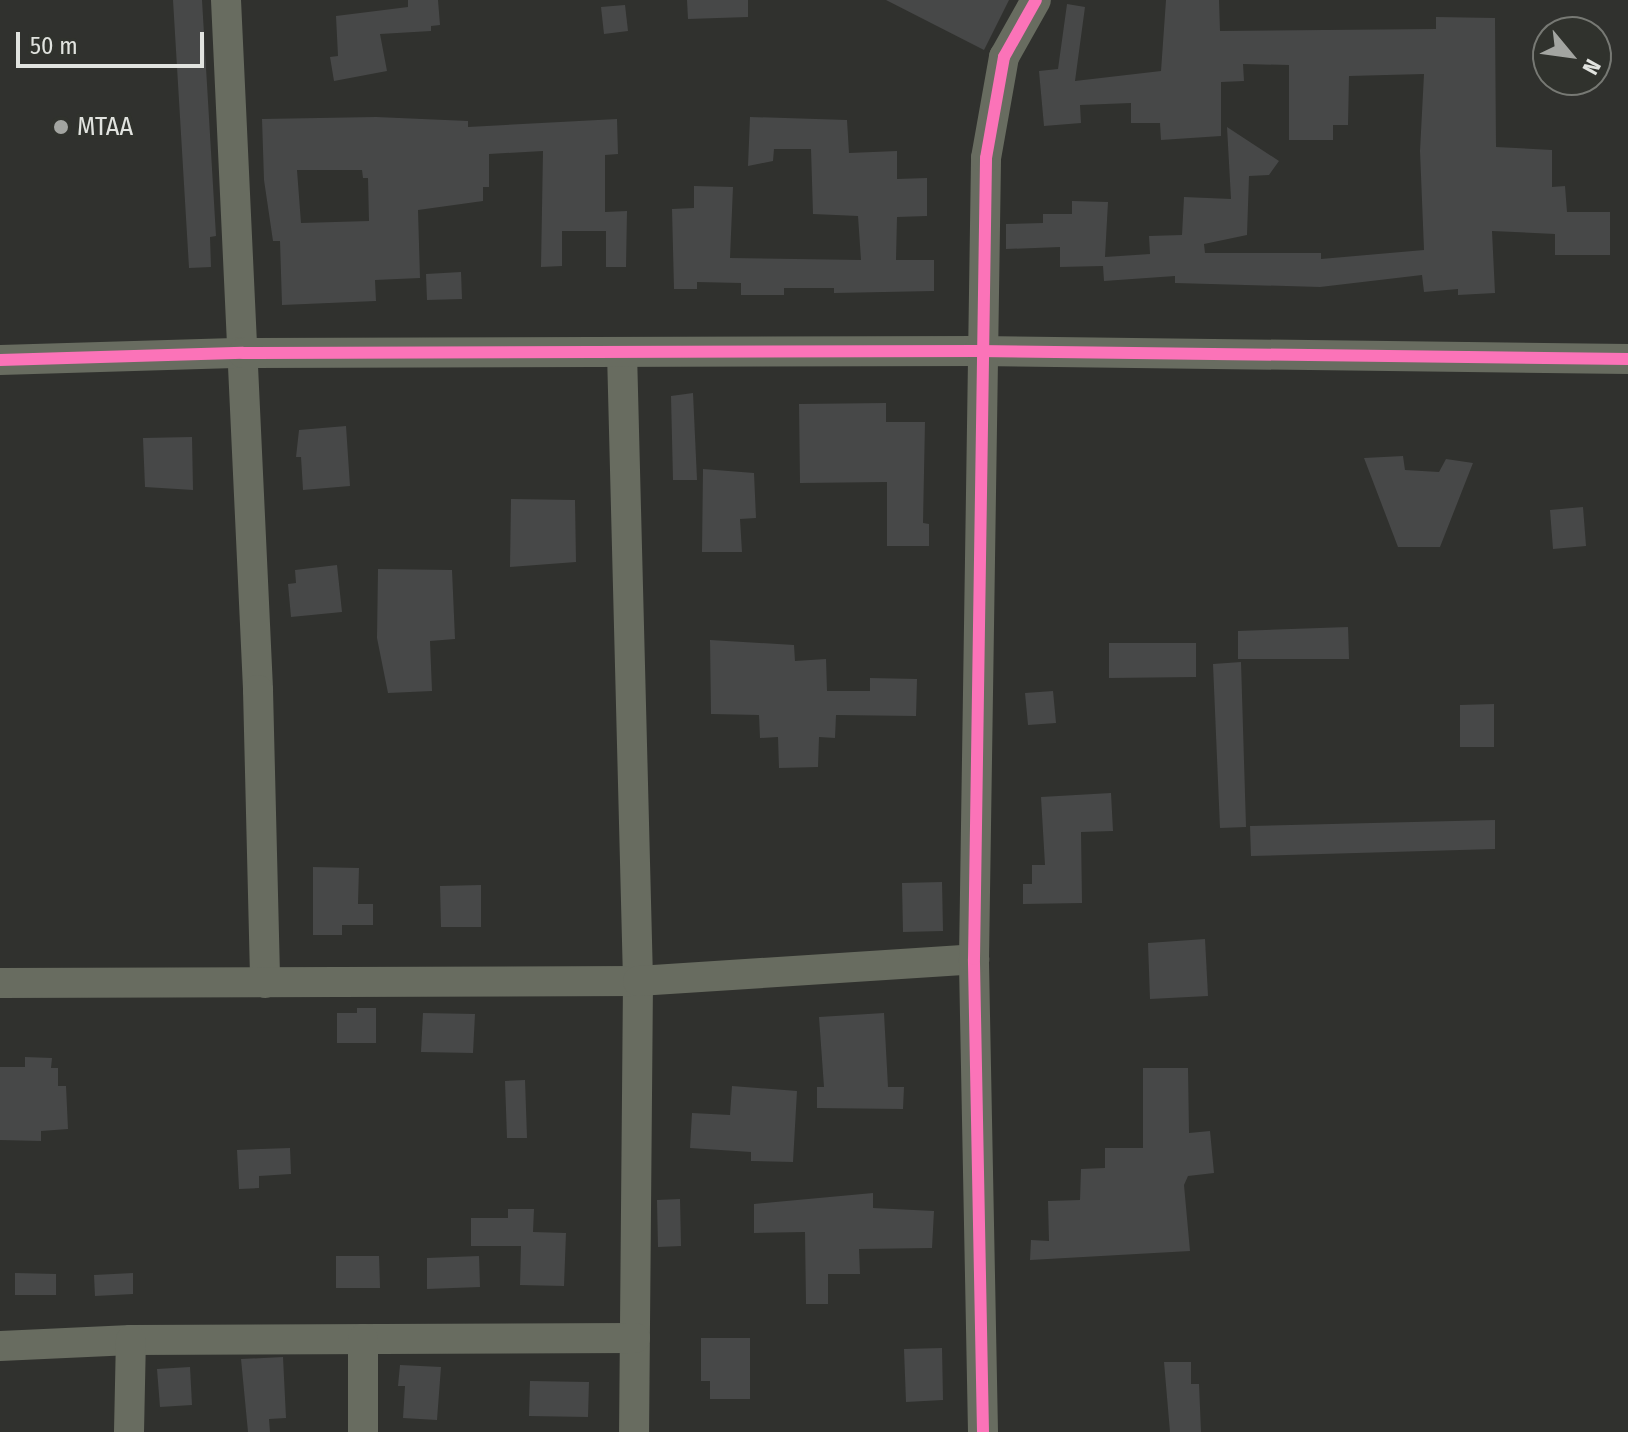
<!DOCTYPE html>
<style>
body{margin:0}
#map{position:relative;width:1628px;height:1432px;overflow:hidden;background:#30312e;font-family:"Fira Sans Condensed",sans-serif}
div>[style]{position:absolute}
.building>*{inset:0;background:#474848}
.street>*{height:30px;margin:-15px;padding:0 15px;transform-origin:15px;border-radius:15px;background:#686c60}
.cycleway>*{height:12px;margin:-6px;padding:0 6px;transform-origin:6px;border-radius:6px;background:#fb73b8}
.dots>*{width:22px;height:22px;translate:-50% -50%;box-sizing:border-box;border:4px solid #30322d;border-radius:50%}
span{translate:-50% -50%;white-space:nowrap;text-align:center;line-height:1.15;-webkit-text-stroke:7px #30322d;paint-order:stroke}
.poi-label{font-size:26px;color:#e1e3df}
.left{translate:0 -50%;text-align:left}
.north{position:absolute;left:1532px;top:16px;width:80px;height:80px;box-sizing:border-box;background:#30322d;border:2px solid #777974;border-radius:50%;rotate:119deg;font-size:22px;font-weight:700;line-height:32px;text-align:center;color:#e1e3df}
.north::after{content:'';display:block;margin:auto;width:28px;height:36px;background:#a3a5a1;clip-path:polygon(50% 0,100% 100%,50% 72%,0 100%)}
.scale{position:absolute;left:16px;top:32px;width:188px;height:36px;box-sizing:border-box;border:4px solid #e1e3df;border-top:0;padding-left:10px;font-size:24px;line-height:28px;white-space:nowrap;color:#e1e3df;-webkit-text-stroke:6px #30322d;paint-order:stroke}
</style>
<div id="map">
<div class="building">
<div style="clip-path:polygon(173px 0,202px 0,216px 236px,210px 237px,211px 267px,189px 268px)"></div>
<div style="clip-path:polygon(408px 0,438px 0,440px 25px,431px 26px,431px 31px,380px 34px,387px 71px,334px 81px,330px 57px,338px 56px,336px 16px,408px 7px)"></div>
<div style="clip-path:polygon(687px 0,748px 0,748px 17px,688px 19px)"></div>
<div style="clip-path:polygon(886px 0,1009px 0,984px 50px)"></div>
<div style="clip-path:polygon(1166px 0,1219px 0,1220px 31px,1436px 29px,1436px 17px,1495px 18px,1496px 147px,1552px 150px,1552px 187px,1565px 186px,1567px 212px,1610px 212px,1610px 255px,1555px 255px,1555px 234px,1492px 231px,1495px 293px,1458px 295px,1458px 289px,1424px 292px,1422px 275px,1320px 287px,1175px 283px,1175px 276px,1104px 281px,1103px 266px,1060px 267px,1060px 247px,1006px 249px,1006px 224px,1043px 223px,1043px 214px,1072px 214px,1072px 201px,1108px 202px,1105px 257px,1150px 254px,1149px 236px,1182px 235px,1184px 197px,1231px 199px,1227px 127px,1279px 161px,1269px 175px,1249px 176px,1247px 235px,1204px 244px,1205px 253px,1321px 253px,1321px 259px,1424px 250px,1420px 151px,1424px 74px,1349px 76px,1348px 125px,1333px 125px,1333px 140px,1289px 140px,1289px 65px,1243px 64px,1244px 81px,1221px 82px,1221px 136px,1161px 140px,1160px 123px,1131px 123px,1131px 103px,1080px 105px,1081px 123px,1044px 126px,1039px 71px,1058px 69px,1067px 4px,1085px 7px,1075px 81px,1161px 71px)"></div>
<div style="clip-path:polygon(625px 5px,628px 31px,604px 34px,601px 7px)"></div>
<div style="clip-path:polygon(evenodd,376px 117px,468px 121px,468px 127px,617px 119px,618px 154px,605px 155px,605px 212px,627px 211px,626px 267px,606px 267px,606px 231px,562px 231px,562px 266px,541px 267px,543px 151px,489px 154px,489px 187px,483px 187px,483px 201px,418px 210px,420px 278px,375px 280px,376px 301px,282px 305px,280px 241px,273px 241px,264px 180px,262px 119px,376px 117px,297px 170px,362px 170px,363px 178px,368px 178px,369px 221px,301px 223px,297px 170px)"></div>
<div style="clip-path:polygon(750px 117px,847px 120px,849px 153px,897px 151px,897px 179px,927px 178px,927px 216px,897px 217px,896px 260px,934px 260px,934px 291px,834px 293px,834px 288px,784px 288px,784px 295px,741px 295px,741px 283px,697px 282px,697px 289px,674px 289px,672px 209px,694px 208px,694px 186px,733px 187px,730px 258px,861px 260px,858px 216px,813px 214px,811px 149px,774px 149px,773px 161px,748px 166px)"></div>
<div style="clip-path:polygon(461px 272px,462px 299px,427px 300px,426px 274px)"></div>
<div style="clip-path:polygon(693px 393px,697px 480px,673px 480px,671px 396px)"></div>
<div style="clip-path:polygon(886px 403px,886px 422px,925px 422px,923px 523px,929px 524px,929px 546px,887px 546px,887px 482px,800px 483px,799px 404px)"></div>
<div style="clip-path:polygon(346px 426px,350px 486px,303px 490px,301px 457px,296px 457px,299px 430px)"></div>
<div style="clip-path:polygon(192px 437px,193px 490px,145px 487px,143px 438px)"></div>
<div style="clip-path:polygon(1403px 456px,1405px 470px,1439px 472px,1446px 459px,1473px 463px,1440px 547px,1398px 547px,1364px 458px)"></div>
<div style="clip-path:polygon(703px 469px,754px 473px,756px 518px,740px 519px,742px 552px,702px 552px)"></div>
<div style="clip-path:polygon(511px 499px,575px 500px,576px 562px,510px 567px)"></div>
<div style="clip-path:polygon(1583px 507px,1586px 546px,1553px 549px,1550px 510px)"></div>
<div style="clip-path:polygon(337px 565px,342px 612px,291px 617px,288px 584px,296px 583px,295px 570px)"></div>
<div style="clip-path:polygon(378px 569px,452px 570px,455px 639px,430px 641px,432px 691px,388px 693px,377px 638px)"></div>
<div style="clip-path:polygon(1348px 627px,1349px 659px,1238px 659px,1238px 631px)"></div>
<div style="clip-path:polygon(710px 640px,794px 645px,795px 661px,826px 659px,827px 691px,870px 691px,870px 678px,917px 679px,916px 716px,836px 715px,835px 738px,819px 737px,818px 767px,779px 768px,778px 737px,760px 738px,759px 715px,711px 714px)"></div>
<div style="clip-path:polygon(1109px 643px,1196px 643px,1196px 677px,1109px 678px)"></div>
<div style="clip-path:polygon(1241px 662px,1246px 827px,1220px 828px,1213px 664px)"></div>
<div style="clip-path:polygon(1053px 691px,1056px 723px,1028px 725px,1025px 693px)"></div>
<div style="clip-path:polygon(1494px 704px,1494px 747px,1460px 747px,1460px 705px)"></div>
<div style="clip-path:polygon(1111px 793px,1113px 831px,1081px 832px,1082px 903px,1023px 904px,1023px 884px,1032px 884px,1032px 865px,1045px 865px,1041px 797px)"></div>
<div style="clip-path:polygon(1495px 820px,1495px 849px,1251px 856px,1250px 826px)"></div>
<div style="clip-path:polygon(313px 867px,359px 868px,358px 904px,373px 904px,373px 925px,342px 925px,342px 935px,313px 935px)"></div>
<div style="clip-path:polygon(942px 882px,943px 931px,903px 932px,902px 883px)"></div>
<div style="clip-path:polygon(481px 885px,481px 927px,441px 927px,440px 886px)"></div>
<div style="clip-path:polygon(1205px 939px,1208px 996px,1150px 999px,1148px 943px)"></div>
<div style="clip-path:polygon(357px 1008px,376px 1008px,376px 1043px,337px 1043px,337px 1013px,357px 1013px)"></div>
<div style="clip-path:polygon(423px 1013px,475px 1014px,473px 1053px,421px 1052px)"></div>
<div style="clip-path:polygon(884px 1013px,888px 1087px,904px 1087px,903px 1109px,817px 1108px,817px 1087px,824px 1087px,819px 1017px)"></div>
<div style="clip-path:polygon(25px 1057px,52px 1058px,51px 1068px,58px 1068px,58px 1086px,66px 1086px,68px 1129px,41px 1131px,41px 1141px,0 1140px,0 1067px,25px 1067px)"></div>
<div style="clip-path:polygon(1143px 1068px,1188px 1068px,1189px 1133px,1210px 1131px,1214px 1173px,1188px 1176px,1184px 1185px,1190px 1251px,1030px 1260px,1031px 1240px,1049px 1241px,1048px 1201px,1080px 1200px,1081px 1169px,1105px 1168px,1105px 1148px,1143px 1148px)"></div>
<div style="clip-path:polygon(525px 1080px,527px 1138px,507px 1138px,505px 1081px)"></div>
<div style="clip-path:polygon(732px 1086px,797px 1091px,793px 1162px,751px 1161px,751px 1152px,690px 1148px,692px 1113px,730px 1115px)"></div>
<div style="clip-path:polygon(290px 1148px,291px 1174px,259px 1176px,259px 1188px,239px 1189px,237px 1150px)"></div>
<div style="clip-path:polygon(873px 1193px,873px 1208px,934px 1211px,932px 1248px,859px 1249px,860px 1274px,828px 1274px,828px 1304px,806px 1304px,805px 1232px,754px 1233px,754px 1204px)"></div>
<div style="clip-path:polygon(680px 1199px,681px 1246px,658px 1247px,657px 1200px)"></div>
<div style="clip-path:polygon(508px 1209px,534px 1209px,533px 1232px,566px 1233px,564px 1286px,520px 1285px,521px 1246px,471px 1246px,471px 1218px,508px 1218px)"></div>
<div style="clip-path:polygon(336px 1256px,379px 1256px,380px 1288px,336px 1288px)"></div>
<div style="clip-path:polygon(479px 1256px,480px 1287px,427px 1289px,427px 1258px)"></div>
<div style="clip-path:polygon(15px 1273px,56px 1274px,56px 1295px,15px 1295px)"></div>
<div style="clip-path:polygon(133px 1273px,133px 1294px,95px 1296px,94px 1275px)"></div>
<div style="clip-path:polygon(701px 1338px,750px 1338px,750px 1399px,710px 1399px,710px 1381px,701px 1381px)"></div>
<div style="clip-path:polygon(942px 1348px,943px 1400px,906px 1402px,904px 1349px)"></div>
<div style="clip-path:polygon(283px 1357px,286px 1418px,269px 1419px,270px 1432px,248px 1432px,241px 1359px)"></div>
<div style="clip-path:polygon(1164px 1362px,1191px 1362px,1191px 1384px,1199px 1384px,1201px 1432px,1170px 1432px)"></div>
<div style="clip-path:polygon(400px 1365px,441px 1367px,437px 1420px,403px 1418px,405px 1386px,398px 1386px)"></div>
<div style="clip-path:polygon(190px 1367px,192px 1405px,160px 1407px,157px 1369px)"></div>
<div style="clip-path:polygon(530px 1381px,589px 1382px,588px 1417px,529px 1416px)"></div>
</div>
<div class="street">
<div style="left:226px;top:0;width:691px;rotate:87.34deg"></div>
<div style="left:258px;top:690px;width:293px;rotate:88.6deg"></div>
<div style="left:622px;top:352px;width:629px;rotate:88.54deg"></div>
<div style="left:638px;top:981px;width:451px;rotate:90.5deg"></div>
<div style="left:0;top:360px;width:243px;rotate:-1.7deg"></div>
<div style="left:243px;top:353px;width:736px;rotate:-0.16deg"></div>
<div style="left:979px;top:351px;width:649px;rotate:0.71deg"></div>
<div style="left:0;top:983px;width:638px;rotate:-0.18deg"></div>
<div style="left:638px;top:981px;width:337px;rotate:-3.7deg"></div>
<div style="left:0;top:1346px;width:131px;rotate:-2.6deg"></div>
<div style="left:131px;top:1340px;width:504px;rotate:-0.23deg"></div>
<div style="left:129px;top:1432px;width:92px;rotate:-88.8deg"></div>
<div style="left:363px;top:1432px;width:93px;rotate:-90deg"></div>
<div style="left:983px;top:1432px;width:473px;rotate:-91.1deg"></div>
<div style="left:974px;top:959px;width:801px;rotate:-89.14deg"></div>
<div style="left:986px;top:158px;width:103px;rotate:-79.9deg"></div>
<div style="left:1004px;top:57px;width:65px;rotate:-60.7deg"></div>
</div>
<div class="cycleway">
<div style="left:0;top:360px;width:243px;rotate:-1.7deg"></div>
<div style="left:243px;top:353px;width:736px;rotate:-0.16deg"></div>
<div style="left:979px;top:351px;width:649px;rotate:0.71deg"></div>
<div style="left:983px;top:1432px;width:473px;rotate:-91.1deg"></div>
<div style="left:974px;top:959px;width:801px;rotate:-89.14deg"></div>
<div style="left:986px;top:158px;width:103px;rotate:-79.9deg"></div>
<div style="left:1004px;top:57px;width:65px;rotate:-60.7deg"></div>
</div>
<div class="dots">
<div style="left:61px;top:127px;background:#a3a5a1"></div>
</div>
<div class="poi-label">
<span class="left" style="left:77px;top:127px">MTAA</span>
</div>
<div class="north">N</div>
<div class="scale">50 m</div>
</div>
